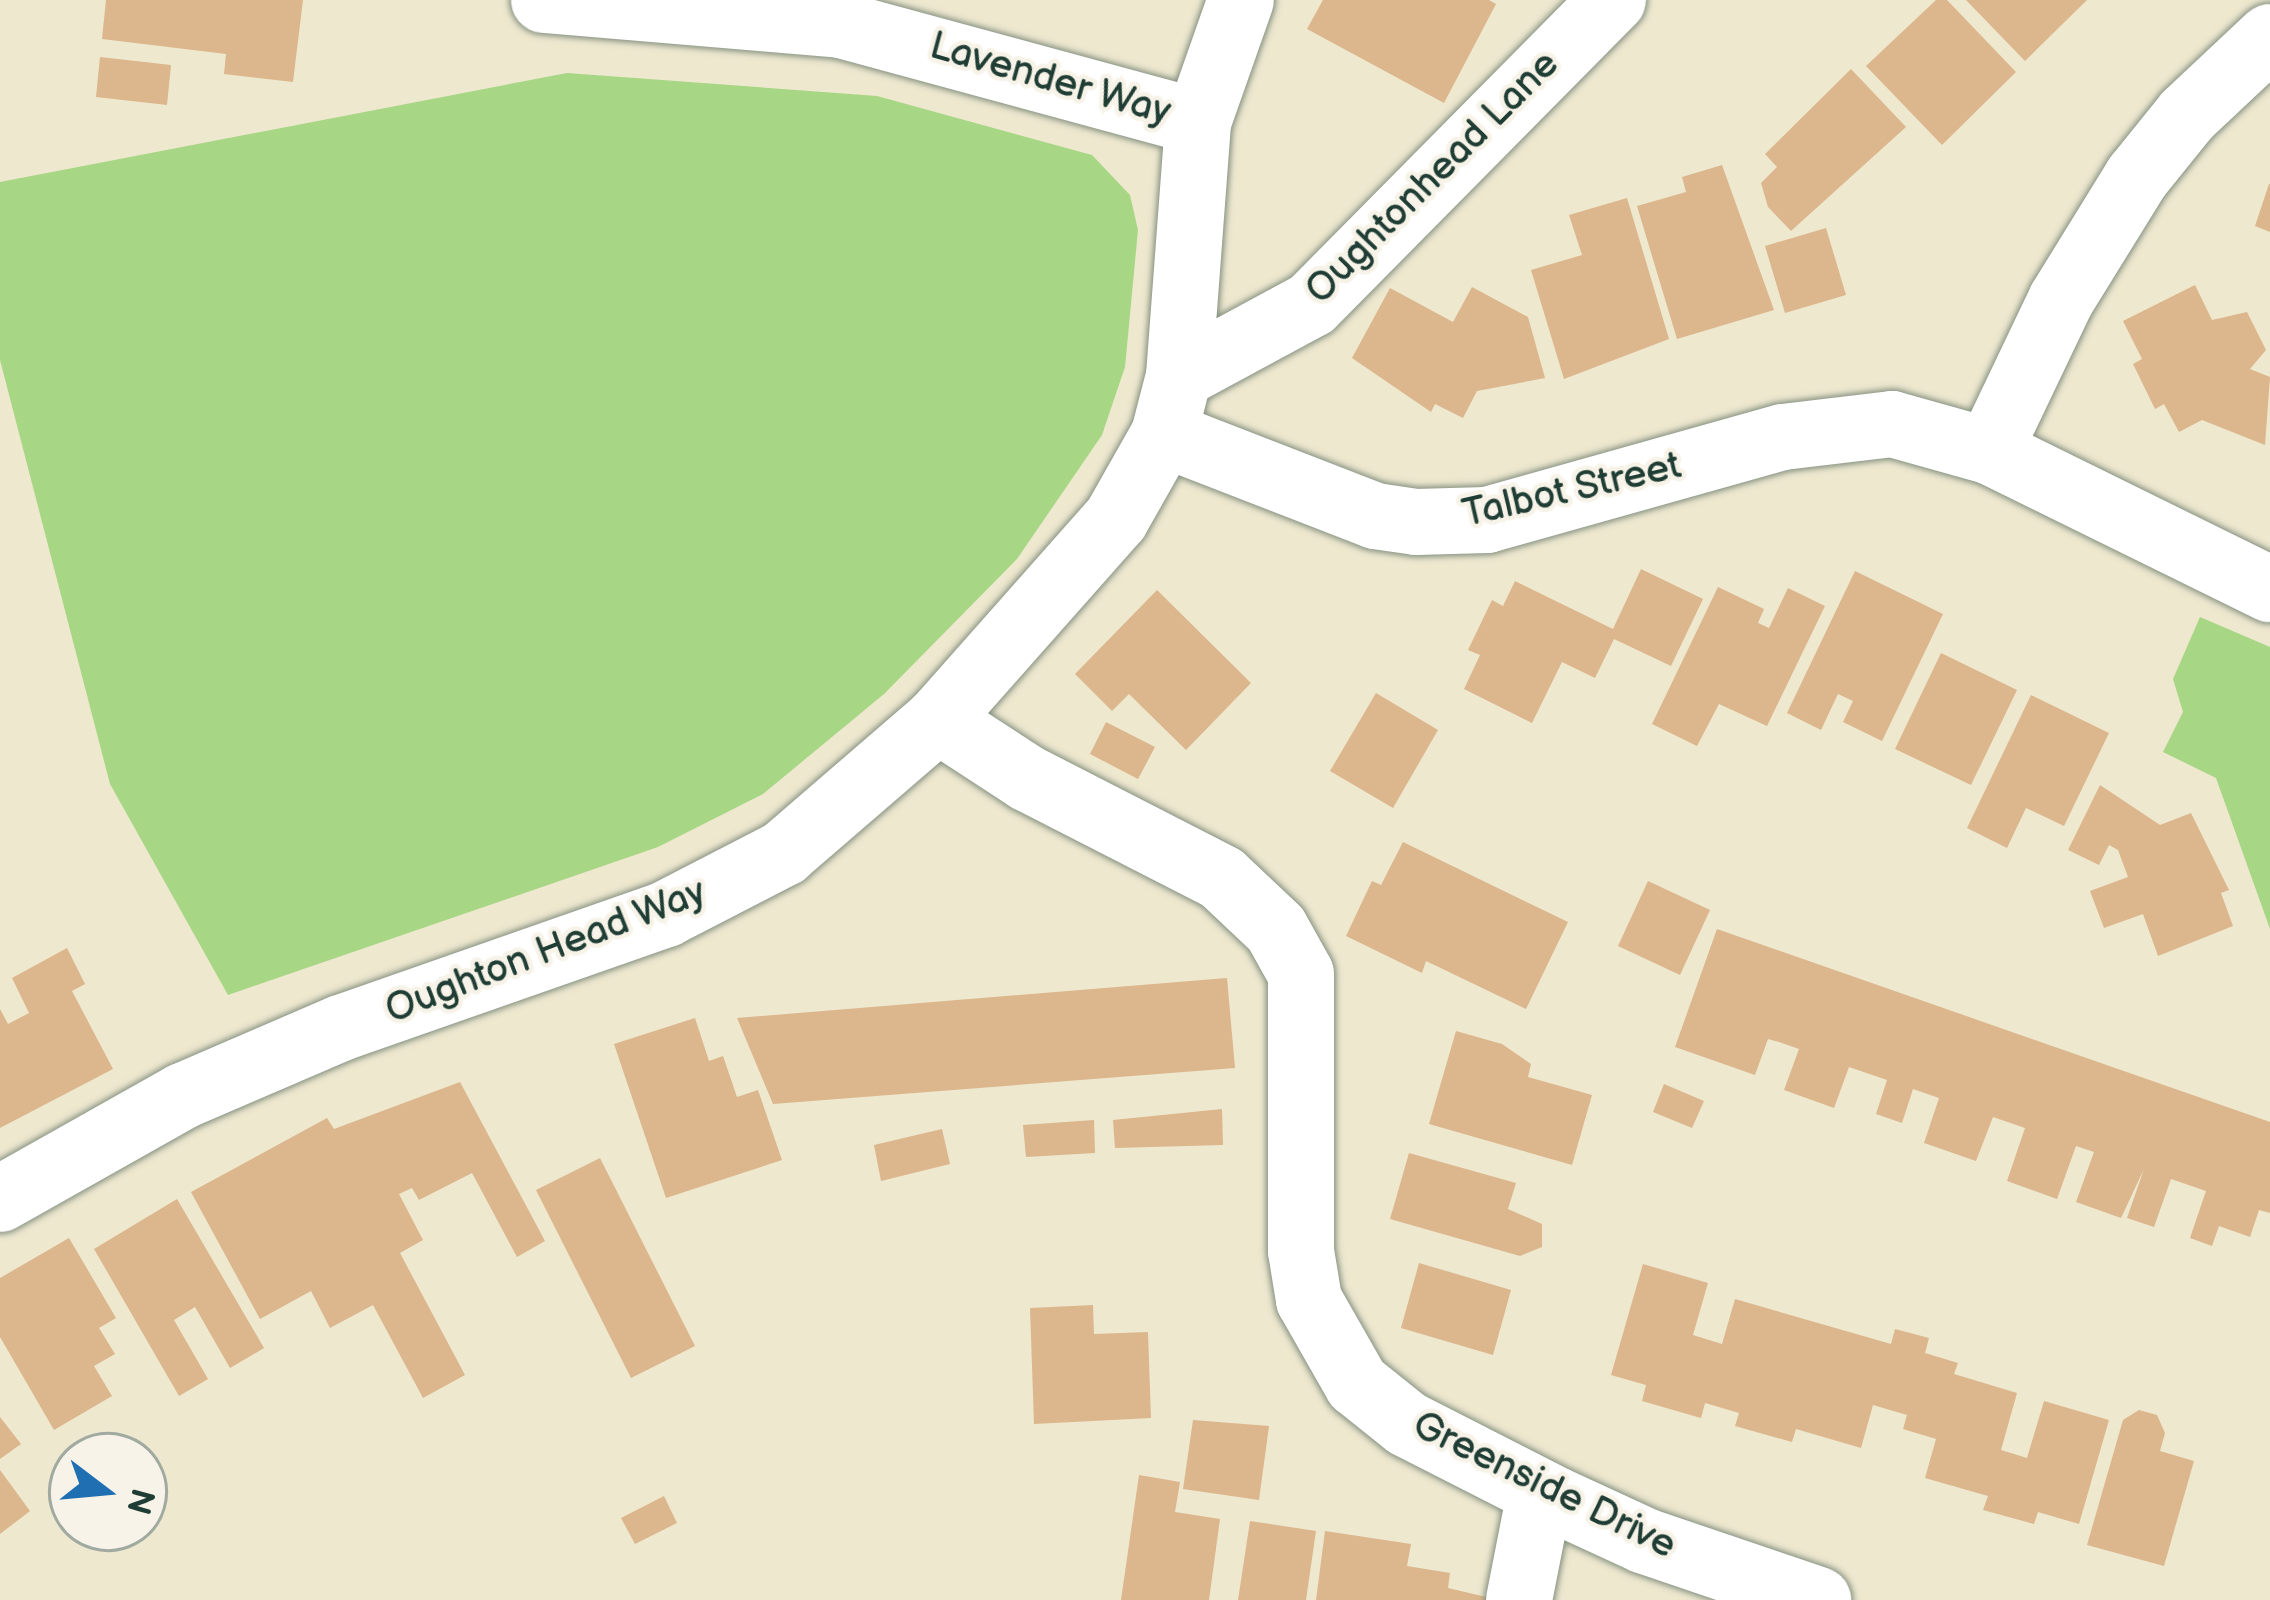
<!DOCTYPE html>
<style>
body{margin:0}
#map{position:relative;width:2270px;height:1600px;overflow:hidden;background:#eee8cf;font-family:"Balsamiq Sans",sans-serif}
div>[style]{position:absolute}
.green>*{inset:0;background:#a7d684}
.building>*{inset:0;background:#dcb68c}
.roads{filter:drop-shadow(0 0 3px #869282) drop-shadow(0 0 3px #869282)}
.minor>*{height:66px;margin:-33px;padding:0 33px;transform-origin:33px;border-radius:33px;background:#fff}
span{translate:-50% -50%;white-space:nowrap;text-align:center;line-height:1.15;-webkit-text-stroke:9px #f7f3e8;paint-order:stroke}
.street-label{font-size:39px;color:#1f3d34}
.north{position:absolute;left:48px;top:1432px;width:120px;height:120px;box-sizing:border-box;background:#f7f3e8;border:3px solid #a1aaa0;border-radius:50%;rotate:106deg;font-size:33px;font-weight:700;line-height:48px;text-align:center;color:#1f3d34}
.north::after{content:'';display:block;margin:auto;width:42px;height:54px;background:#1f6fb2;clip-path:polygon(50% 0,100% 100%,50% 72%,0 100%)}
</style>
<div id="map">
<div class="green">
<div style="clip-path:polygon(567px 73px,877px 96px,1092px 155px,1130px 195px,1138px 230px,1125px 367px,1102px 435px,1017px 559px,884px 694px,763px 794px,658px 847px,228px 995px,110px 784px,0 360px,0 182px)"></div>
<div style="clip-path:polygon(2200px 617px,2270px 647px,2270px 929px,2216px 778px,2163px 752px,2183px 712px,2173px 679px)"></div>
</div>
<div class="building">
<div style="clip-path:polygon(106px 0,303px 0,293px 82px,224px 74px,226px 54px,102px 39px)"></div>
<div style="clip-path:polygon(1323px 0,1489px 0,1496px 4px,1444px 103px,1307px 29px)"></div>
<div style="clip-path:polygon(1936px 0,1947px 0,2016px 72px,1942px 145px,1866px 66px)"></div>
<div style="clip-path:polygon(1966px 0,2087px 0,2025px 61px)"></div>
<div style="clip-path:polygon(100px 57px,171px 65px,167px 105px,96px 97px)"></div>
<div style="clip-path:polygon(1851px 69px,1906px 127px,1791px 231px,1768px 207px,1761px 183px,1777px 167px,1765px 154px)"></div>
<div style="clip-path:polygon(1722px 165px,1774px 310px,1677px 339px,1637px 206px,1686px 192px,1682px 177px)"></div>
<div style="clip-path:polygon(2269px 184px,2270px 184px,2270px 232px,2255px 226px)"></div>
<div style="clip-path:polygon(1627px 198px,1669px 339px,1564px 379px,1531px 270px,1582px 255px,1569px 215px)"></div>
<div style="clip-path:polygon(1826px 228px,1846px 295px,1785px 313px,1765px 246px)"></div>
<div style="clip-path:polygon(2195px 285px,2212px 320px,2247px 312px,2266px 350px,2250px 369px,2270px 377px,2265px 445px,2202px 420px,2179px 432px,2164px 404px,2155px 409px,2133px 364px,2142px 359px,2123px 321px)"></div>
<div style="clip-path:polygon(1472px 287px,1528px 317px,1545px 378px,1477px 391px,1463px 418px,1435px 404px,1431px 412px,1352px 358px,1390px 288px,1453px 322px)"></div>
<div style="clip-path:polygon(1641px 569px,1703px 599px,1671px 666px,1614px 639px,1595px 678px,1562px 662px,1532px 723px,1464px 689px,1480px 655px,1468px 650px,1492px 600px,1503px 606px,1515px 581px,1613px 629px)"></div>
<div style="clip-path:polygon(1855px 571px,1943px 614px,1882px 741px,1843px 722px,1853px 701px,1838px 694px,1821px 730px,1787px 713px)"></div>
<div style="clip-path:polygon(1718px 587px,1764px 609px,1758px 623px,1769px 628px,1788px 588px,1825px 606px,1767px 726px,1719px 704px,1697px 746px,1652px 724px)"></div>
<div style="clip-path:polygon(1157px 590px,1251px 683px,1186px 750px,1129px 694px,1112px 711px,1075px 674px)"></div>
<div style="clip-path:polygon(1941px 653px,2017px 690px,1971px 785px,1895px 749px)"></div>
<div style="clip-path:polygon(1376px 693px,1438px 730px,1393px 808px,1330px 771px)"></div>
<div style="clip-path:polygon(2031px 695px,2109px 733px,2064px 826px,2026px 808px,2007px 848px,1967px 828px)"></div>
<div style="clip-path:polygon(1106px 722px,1155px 747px,1138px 779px,1090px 754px)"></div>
<div style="clip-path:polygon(2100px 785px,2160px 825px,2191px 813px,2229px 890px,2221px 893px,2233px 926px,2158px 956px,2143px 914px,2104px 928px,2090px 891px,2128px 877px,2118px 850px,2109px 845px,2099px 865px,2068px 850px)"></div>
<div style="clip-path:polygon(1403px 842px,1568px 922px,1526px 1009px,1426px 961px,1422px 973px,1346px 936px,1372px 881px,1381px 885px)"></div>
<div style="clip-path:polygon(1648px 881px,1710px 910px,1680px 975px,1618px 946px)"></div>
<div style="clip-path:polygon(1717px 929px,2270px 1122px,2270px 1213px,2259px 1210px,2250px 1237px,2219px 1226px,2212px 1246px,2190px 1238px,2206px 1191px,2171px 1179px,2154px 1227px,2127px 1218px,2144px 1169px,2121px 1218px,2076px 1202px,2094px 1152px,2076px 1146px,2057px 1199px,2007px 1181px,2025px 1128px,1993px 1117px,1976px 1161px,1924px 1143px,1939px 1098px,1913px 1089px,1902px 1123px,1876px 1114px,1887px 1080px,1849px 1067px,1834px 1108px,1784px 1090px,1799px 1049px,1779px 1042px,1768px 1039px,1755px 1075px,1675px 1047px)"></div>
<div style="clip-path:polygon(67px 948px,85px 984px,72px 991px,113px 1069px,0 1128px,0 1009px,8px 1024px,29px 1013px,12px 978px)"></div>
<div style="clip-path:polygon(1227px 978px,1235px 1068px,773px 1104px,737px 1018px)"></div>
<div style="clip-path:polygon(695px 1018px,709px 1061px,723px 1056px,737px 1097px,758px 1090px,782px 1160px,666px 1198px,614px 1044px)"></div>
<div style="clip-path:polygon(1456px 1031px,1502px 1044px,1531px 1064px,1528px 1077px,1592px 1095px,1572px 1165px,1429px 1124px)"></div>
<div style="clip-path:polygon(460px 1082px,545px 1241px,517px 1257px,472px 1173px,419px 1200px,412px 1188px,399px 1194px,423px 1240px,400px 1253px,465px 1375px,423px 1398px,373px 1305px,330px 1328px,311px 1291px,260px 1319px,191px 1192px,327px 1118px,334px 1129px)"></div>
<div style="clip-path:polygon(1664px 1084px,1704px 1101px,1692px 1128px,1653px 1112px)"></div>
<div style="clip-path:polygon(1222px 1109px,1223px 1145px,1115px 1148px,1113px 1120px)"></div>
<div style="clip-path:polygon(1094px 1120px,1095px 1153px,1026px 1157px,1023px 1125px)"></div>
<div style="clip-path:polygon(942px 1129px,950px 1164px,881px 1181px,874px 1145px)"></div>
<div style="clip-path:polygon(1409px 1153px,1516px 1183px,1508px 1209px,1542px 1224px,1542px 1247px,1520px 1256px,1390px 1219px)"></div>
<div style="clip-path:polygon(600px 1158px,695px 1346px,631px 1378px,536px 1190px)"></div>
<div style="clip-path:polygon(177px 1199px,264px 1348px,230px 1368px,195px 1307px,174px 1320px,208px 1379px,179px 1396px,94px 1249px)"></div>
<div style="clip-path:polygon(69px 1238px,116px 1318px,99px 1328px,115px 1354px,94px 1366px,112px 1396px,54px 1430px,0 1337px,0 1278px)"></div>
<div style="clip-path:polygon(1419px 1263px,1511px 1290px,1493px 1355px,1401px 1328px)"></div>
<div style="clip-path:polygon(1643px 1264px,1708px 1283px,1693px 1335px,1722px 1344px,1735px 1299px,1891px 1344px,1895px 1329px,1929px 1338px,1925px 1353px,1958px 1363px,1954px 1374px,2017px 1393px,2001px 1450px,2027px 1458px,2044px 1401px,2109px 1420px,2079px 1524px,2038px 1512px,2034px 1524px,1983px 1510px,1988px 1496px,1925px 1478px,1936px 1439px,1903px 1429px,1907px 1415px,1873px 1405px,1861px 1448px,1796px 1429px,1792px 1442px,1735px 1426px,1739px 1413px,1705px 1403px,1701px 1418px,1642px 1401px,1646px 1385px,1611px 1375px)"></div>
<div style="clip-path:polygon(1093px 1305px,1094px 1334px,1148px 1332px,1151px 1418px,1034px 1424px,1030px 1308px)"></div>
<div style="clip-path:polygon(2139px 1410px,2157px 1415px,2165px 1433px,2160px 1451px,2194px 1461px,2164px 1566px,2087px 1545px,2123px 1420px)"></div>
<div style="clip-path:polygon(0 1417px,21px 1444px,0 1459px)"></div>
<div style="clip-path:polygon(1193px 1420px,1269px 1426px,1259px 1500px,1183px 1489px)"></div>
<div style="clip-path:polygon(0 1470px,30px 1511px,0 1534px)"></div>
<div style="clip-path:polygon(1139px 1475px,1180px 1482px,1175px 1512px,1220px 1519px,1209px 1600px,1121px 1600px)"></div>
<div style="clip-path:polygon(664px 1496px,677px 1523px,635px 1544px,621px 1518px)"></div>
<div style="clip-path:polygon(1250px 1521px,1316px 1531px,1306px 1600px,1238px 1600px)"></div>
<div style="clip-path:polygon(1325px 1531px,1411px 1544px,1407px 1566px,1450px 1573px,1448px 1588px,1499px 1600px,1316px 1600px)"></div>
</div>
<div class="roads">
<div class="minor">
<div style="left:544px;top:0;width:298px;rotate:4.8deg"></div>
<div style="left:841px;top:25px;width:370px;rotate:15.2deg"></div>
<div style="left:1179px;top:376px;width:151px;rotate:-28.4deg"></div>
<div style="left:1312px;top:304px;width:428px;rotate:-45.3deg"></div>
<div style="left:1164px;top:434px;width:226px;rotate:21.2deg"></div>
<div style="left:1375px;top:516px;width:41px;rotate:8.3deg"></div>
<div style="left:1416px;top:522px;width:71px;rotate:-1.6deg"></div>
<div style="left:1487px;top:520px;width:307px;rotate:-15.7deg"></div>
<div style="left:1783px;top:437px;width:110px;rotate:-6.8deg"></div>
<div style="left:1892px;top:424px;width:101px;rotate:15.6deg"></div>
<div style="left:1989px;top:451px;width:313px;rotate:26.2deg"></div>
<div style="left:1989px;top:451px;width:167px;rotate:-64.5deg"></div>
<div style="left:2061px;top:300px;width:145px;rotate:-58.3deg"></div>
<div style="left:2137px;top:177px;width:80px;rotate:-51.1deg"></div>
<div style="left:2187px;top:115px;width:114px;rotate:-43.2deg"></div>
<div style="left:938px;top:720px;width:106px;rotate:33.1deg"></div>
<div style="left:1027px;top:778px;width:219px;rotate:27.1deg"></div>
<div style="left:1222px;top:878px;width:74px;rotate:43.4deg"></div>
<div style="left:1276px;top:929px;width:51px;rotate:60.9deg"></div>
<div style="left:1301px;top:974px;width:277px;rotate:90deg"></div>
<div style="left:1301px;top:1251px;width:50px;rotate:80.7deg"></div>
<div style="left:1309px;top:1300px;width:97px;rotate:60.3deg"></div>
<div style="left:1357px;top:1384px;width:64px;rotate:38.7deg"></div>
<div style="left:1407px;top:1424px;width:167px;rotate:27deg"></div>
<div style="left:1556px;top:1500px;width:98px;rotate:24.7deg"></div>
<div style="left:1645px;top:1541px;width:183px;rotate:18.8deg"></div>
<div style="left:0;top:1199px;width:210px;rotate:-29.4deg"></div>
<div style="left:183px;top:1096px;width:172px;rotate:-23.3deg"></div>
<div style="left:341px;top:1028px;width:344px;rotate:-19.3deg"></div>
<div style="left:666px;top:914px;width:133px;rotate:-27.3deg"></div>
<div style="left:784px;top:853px;width:203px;rotate:-40.8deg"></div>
<div style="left:938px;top:720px;width:268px;rotate:-48.5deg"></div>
<div style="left:1116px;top:519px;width:98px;rotate:-60.5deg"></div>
<div style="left:1164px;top:434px;width:60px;rotate:-75.5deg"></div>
<div style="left:1179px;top:376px;width:255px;rotate:-85.7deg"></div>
<div style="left:1198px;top:122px;width:129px;rotate:-70.6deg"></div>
<div style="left:1519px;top:1600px;width:109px;rotate:-78.9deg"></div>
</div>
</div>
<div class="street-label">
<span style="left:1050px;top:80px;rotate:16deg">Lavender Way</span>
<span style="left:1433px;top:178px;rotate:-45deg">Oughtonhead Lane</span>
<span style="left:1572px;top:491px;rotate:-13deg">Talbot Street</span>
<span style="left:546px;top:952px;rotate:-21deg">Oughton Head Way</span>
<span style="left:1544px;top:1486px;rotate:26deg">Greenside Drive</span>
</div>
<div class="north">N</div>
</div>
